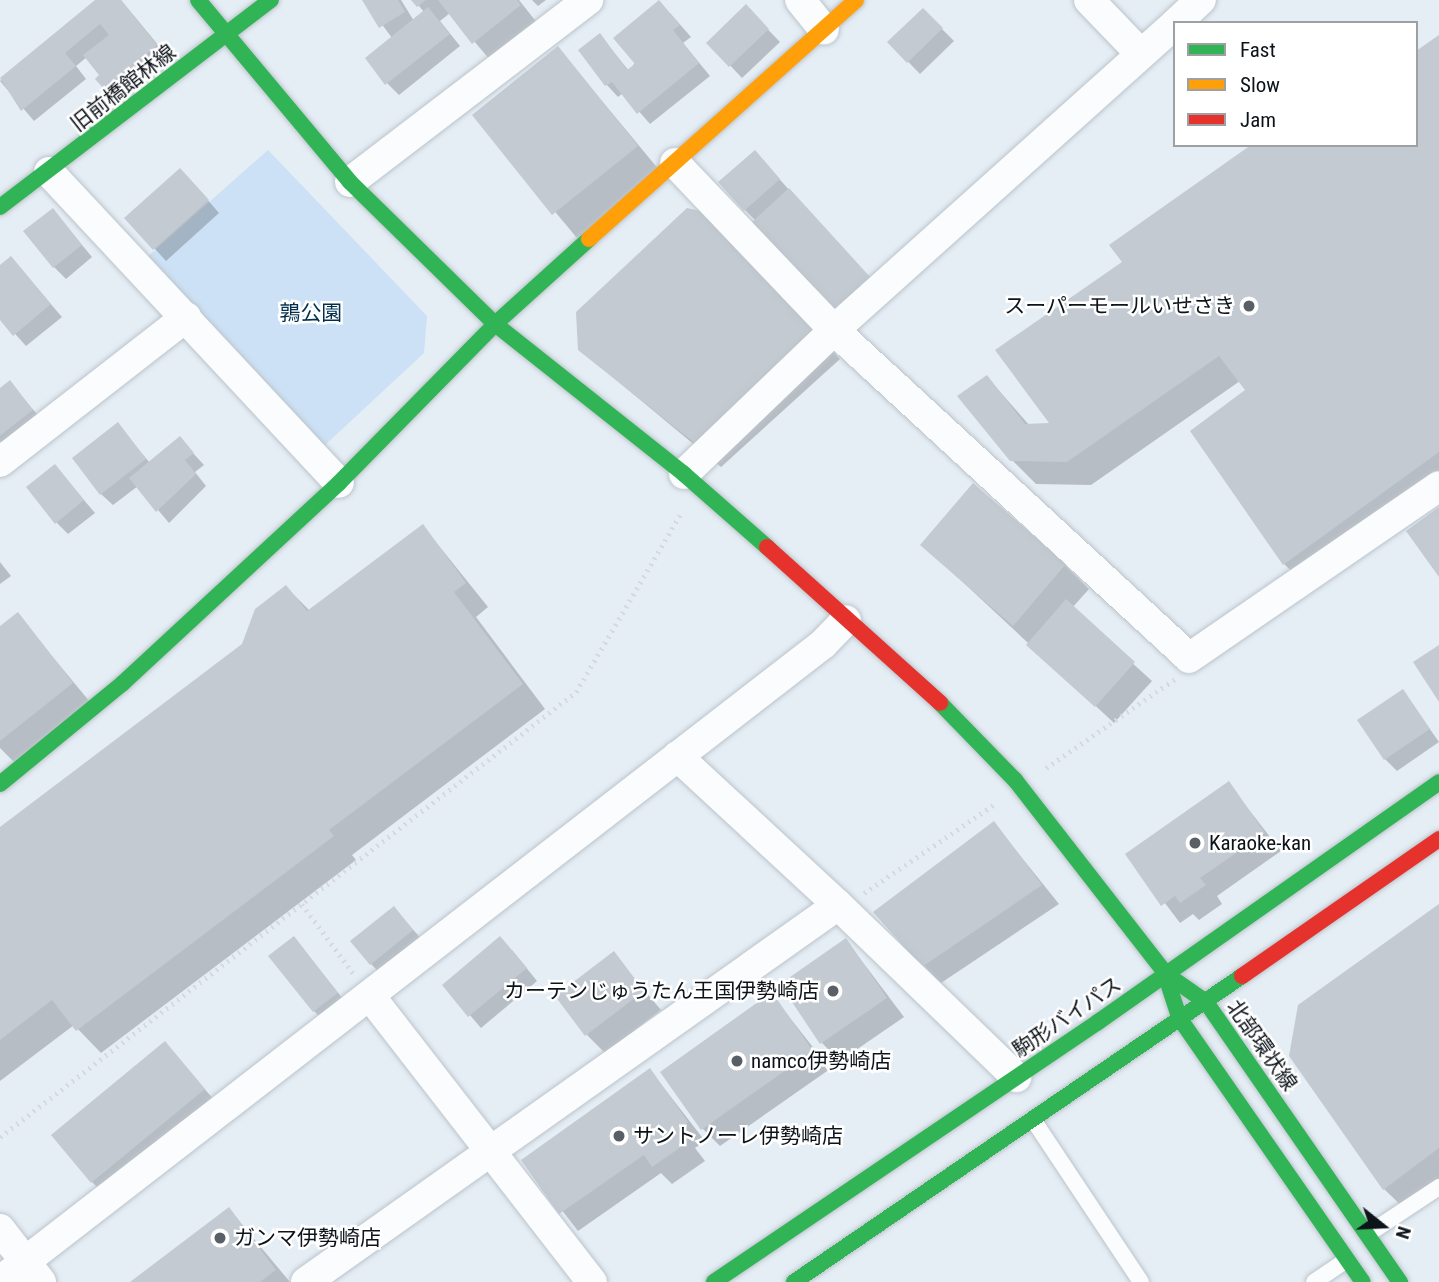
<!DOCTYPE html>
<meta charset="utf-8">
<style>
body{margin:0}
#map{position:relative;width:1439px;height:1282px;overflow:hidden;background:#e5edf5;font-family:"Roboto Condensed","Noto Sans JP",sans-serif}
div>[style]{position:absolute}
.green>*{inset:0;background:#cce1f5}
.shadow>*{inset:0;background:#0003}
.building>*{inset:0;background:#c3cad1}
.path>*{height:4.5px;margin-top:-2.25px;transform-origin:0;background:repeating-linear-gradient(90deg,#d7d9dc 0 2px,transparent 0 7px)}
.roads{filter:drop-shadow(0 0 2px #bcc4cb) drop-shadow(0 0 2px #bcc4cb)}
.lane>*{height:16px;margin:-8px;padding:0 8px;transform-origin:8px;border-radius:8px;background:#fbfcfe}
.street>*{height:30px;margin:-15px;padding:0 15px;transform-origin:15px;border-radius:15px;background:#fbfcfe}
.fast>*{height:16px;margin:-8px;padding:0 8px;transform-origin:8px;border-radius:8px;background:#30b455}
.slow>*{height:16px;margin:-8px;padding:0 8px;transform-origin:8px;border-radius:8px;background:#ff9f0a}
.jam>*{height:16px;margin:-8px;padding:0 8px;transform-origin:8px;border-radius:8px;background:#e5322d}
.dots>*{width:19px;height:19px;translate:-50% -50%;box-sizing:border-box;border:4px solid #fff;border-radius:50%}
span{translate:-50% -50%;white-space:nowrap;text-align:center;line-height:1.15;-webkit-text-stroke:5px #fff;paint-order:stroke}
.street-label{font-size:21px;color:#0c1319}
.poi-label{font-size:21px;color:#0c1319}
.right{translate:-100% -50%;text-align:right}
.left{translate:0 -50%;text-align:left}
.park-label{font-size:21px;color:#022f4e}
.legend{position:absolute;left:1173px;top:21px;width:245px;height:126px;box-sizing:border-box;background:#fff;border:2px solid #9ea1a3;margin:0;padding:9px 12px;list-style:none;font-size:21px;color:#0c1319}
.legend li{display:flex;align-items:center;gap:14px;height:35px}
.legend b{width:35px;border:2px solid #9ea1a3}
.north{position:absolute;left:1348px;top:1191px;width:70px;height:70px;-webkit-text-stroke:5px #fff;paint-order:stroke;rotate:108deg;font-size:19px;font-weight:700;line-height:28px;text-align:center;color:#0c1319}
.north::after{content:'';display:block;margin:auto;width:24px;height:32px;background:#0c1319;clip-path:polygon(50% 0,100% 100%,50% 72%,0 100%)}
</style>
<div id="map">
<div class="green">
<div style="clip-path:polygon(268px 150px,427px 316px,424px 353px,324px 446px,146px 258px)"></div>
</div>
<div class="shadow">
<div style="clip-path:polygon(98px 0,121px 0,168px 57px,117px 100px,87px 57px,76px 66px,86px 79px,34px 121px,0 81px)"></div>
<div style="clip-path:polygon(364px 0,401px 0,414px 21px,424px 12px,414px 0,519px 0,538px 24px,491px 61px,450px 13px,440px 21px,460px 46px,399px 95px,387px 83px,392px 38px)"></div>
<div style="clip-path:polygon(532px 0,546px 0,538px 6px)"></div>
<div style="clip-path:polygon(923px 10px,954px 41px,920px 74px,889px 42px)"></div>
<div style="clip-path:polygon(670px 13px,691px 37px,683px 43px,710px 76px,650px 124px,623px 93px,618px 97px,607px 85px,580px 50px,600px 35px,629px 71px)"></div>
<div style="clip-path:polygon(758px 19px,780px 42px,742px 78px,709px 43px)"></div>
<div style="clip-path:polygon(1439px 38px,1439px 493px,1308px 587px,1284px 564px,1247px 391px,1240px 381px,1091px 485px,1036px 484px,1012px 460px,987px 377px,1030px 426px,1052px 425px,1416px 145px)"></div>
<div style="clip-path:polygon(558px 48px,660px 171px,577px 238px,474px 115px)"></div>
<div style="clip-path:polygon(766px 164px,791px 192px,756px 221px,745px 210px)"></div>
<div style="clip-path:polygon(192px 182px,219px 213px,166px 261px,127px 218px)"></div>
<div style="clip-path:polygon(53px 210px,92px 257px,66px 279px,54px 267px)"></div>
<div style="clip-path:polygon(11px 258px,62px 317px,26px 346px,0 317px,0 267px)"></div>
<div style="clip-path:polygon(823px 341px,840px 359px,721px 467px,579px 349px)"></div>
<div style="clip-path:polygon(9px 382px,44px 422px,9px 450px,0 441px,0 390px)"></div>
<div style="clip-path:polygon(118px 425px,150px 463px,180px 439px,204px 465px,195px 472px,206px 486px,169px 523px,138px 486px,113px 505px,101px 494px)"></div>
<div style="clip-path:polygon(55px 466px,95px 513px,68px 534px,56px 522px)"></div>
<div style="clip-path:polygon(423px 526px,488px 607px,476px 617px,545px 709px,352px 855px,356px 860px,101px 1053px,74px 1025px,0 1081px,0 829px,244px 645px,286px 587px,310px 611px)"></div>
<div style="clip-path:polygon(923px 545px,1065px 565px,1089px 589px,1072px 608px,1152px 681px,1114px 723px)"></div>
<div style="clip-path:polygon(0 562px,11px 576px,0 584px)"></div>
<div style="clip-path:polygon(18px 615px,90px 702px,14px 762px,0 748px,0 628px)"></div>
<div style="clip-path:polygon(1403px 691px,1439px 742px,1397px 771px,1385px 759px)"></div>
<div style="clip-path:polygon(1229px 784px,1281px 851px,1217px 896px,1222px 904px,1199px 920px,1193px 914px,1180px 923px,1128px 854px)"></div>
<div style="clip-path:polygon(994px 823px,1059px 904px,941px 983px,923px 965px)"></div>
<div style="clip-path:polygon(1439px 906px,1439px 1189px,1408px 1212px,1384px 1189px)"></div>
<div style="clip-path:polygon(394px 908px,424px 942px,383px 976px,371px 964px)"></div>
<div style="clip-path:polygon(294px 938px,348px 1005px,326px 1023px,314px 1011px)"></div>
<div style="clip-path:polygon(846px 940px,904px 1017px,840px 1061px,822px 1043px,782px 984px)"></div>
<div style="clip-path:polygon(512px 950px,537px 981px,481px 1028px,444px 985px)"></div>
<div style="clip-path:polygon(614px 954px,661px 1010px,605px 1053px,587px 1035px)"></div>
<div style="clip-path:polygon(772px 995px,830px 1069px,720px 1146px,702px 1128px)"></div>
<div style="clip-path:polygon(165px 1043px,221px 1108px,110px 1200px,92px 1182px)"></div>
<div style="clip-path:polygon(650px 1070px,705px 1141px,695px 1148px,705px 1161px,672px 1184px,661px 1173px,578px 1231px,523px 1160px)"></div>
<div style="clip-path:polygon(229px 1209px,290px 1282px,132px 1282px)"></div>
</div>
<div class="building">
<div style="clip-path:polygon(95px 0,121px 0,157px 45px,104px 89px,95px 79px,99px 75px,83px 55px,109px 35px,100px 24px,65px 53px,76px 66px,21px 111px,0 78px)"></div>
<div style="clip-path:polygon(362px 0,398px 0,405px 12px,379px 28px)"></div>
<div style="clip-path:polygon(411px 0,426px 0,417px 7px)"></div>
<div style="clip-path:polygon(438px 0,517px 0,521px 5px,472px 44px)"></div>
<div style="clip-path:polygon(659px 0,680px 25px,673px 30px,699px 63px,637px 114px,612px 82px,605px 86px,578px 50px,600px 33px,627px 70px,635px 64px,613px 38px)"></div>
<div style="clip-path:polygon(746px 4px,769px 29px,729px 67px,706px 43px)"></div>
<div style="clip-path:polygon(428px 7px,450px 34px,385px 85px,365px 58px)"></div>
<div style="clip-path:polygon(923px 8px,943px 28px,907px 63px,887px 42px)"></div>
<div style="clip-path:polygon(1439px 35px,1439px 452px,1283px 565px,1190px 431px,1245px 390px,1219px 356px,1067px 462px,1010px 461px,957px 396px,987px 375px,1025px 424px,1049px 423px,995px 350px,1122px 262px,1109px 245px,1251px 145px,1416px 145px,1416px 51px)"></div>
<div style="clip-path:polygon(558px 46px,638px 146px,552px 215px,472px 115px)"></div>
<div style="clip-path:polygon(755px 150px,780px 179px,744px 211px,718px 182px)"></div>
<div style="clip-path:polygon(180px 168px,209px 200px,153px 250px,124px 218px)"></div>
<div style="clip-path:polygon(789px 188px,871px 278px,834px 312px,752px 222px)"></div>
<div style="clip-path:polygon(53px 208px,82px 245px,53px 268px,23px 231px)"></div>
<div style="clip-path:polygon(687px 208px,705px 212px,817px 334px,696px 444px,578px 350px,576px 312px)"></div>
<div style="clip-path:polygon(11px 256px,51px 304px,13px 336px,0 320px,0 265px)"></div>
<div style="clip-path:polygon(10px 380px,33px 410px,0 436px,0 388px)"></div>
<div style="clip-path:polygon(118px 422px,146px 459px,100px 495px,72px 458px)"></div>
<div style="clip-path:polygon(180px 436px,194px 453px,185px 460px,196px 474px,156px 512px,129px 478px)"></div>
<div style="clip-path:polygon(55px 464px,84px 500px,55px 524px,26px 487px)"></div>
<div style="clip-path:polygon(973px 483px,1066px 564px,1013px 626px,920px 545px)"></div>
<div style="clip-path:polygon(1439px 507px,1439px 577px,1406px 531px)"></div>
<div style="clip-path:polygon(423px 524px,466px 583px,454px 592px,523px 684px,329px 830px,334px 836px,76px 1031px,52px 1000px,0 1040px,0 827px,242px 644px,255px 609px,286px 585px,307px 611px)"></div>
<div style="clip-path:polygon(1066px 599px,1135px 662px,1095px 707px,1026px 645px)"></div>
<div style="clip-path:polygon(18px 612px,73px 683px,0 741px,0 626px)"></div>
<div style="clip-path:polygon(1439px 645px,1439px 702px,1413px 662px)"></div>
<div style="clip-path:polygon(1403px 689px,1430px 729px,1384px 760px,1357px 720px)"></div>
<div style="clip-path:polygon(1229px 781px,1265px 833px,1200px 878px,1206px 885px,1180px 903px,1175px 896px,1161px 906px,1125px 854px)"></div>
<div style="clip-path:polygon(994px 821px,1042px 885px,922px 967px,873px 912px)"></div>
<div style="clip-path:polygon(1439px 904px,1439px 1148px,1383px 1190px,1289px 1056px,1298px 1005px)"></div>
<div style="clip-path:polygon(394px 906px,413px 930px,370px 965px,350px 941px)"></div>
<div style="clip-path:polygon(294px 936px,338px 993px,313px 1012px,268px 956px)"></div>
<div style="clip-path:polygon(500px 936px,527px 968px,468px 1017px,442px 985px)"></div>
<div style="clip-path:polygon(846px 938px,887px 998px,820px 1044px,780px 984px)"></div>
<div style="clip-path:polygon(614px 951px,644px 991px,585px 1036px,555px 996px)"></div>
<div style="clip-path:polygon(772px 992px,813px 1051px,701px 1130px,660px 1072px)"></div>
<div style="clip-path:polygon(165px 1041px,205px 1089px,91px 1183px,51px 1135px)"></div>
<div style="clip-path:polygon(650px 1068px,688px 1122px,679px 1129px,688px 1142px,652px 1167px,644px 1155px,559px 1214px,521px 1160px)"></div>
<div style="clip-path:polygon(229px 1207px,276px 1270px,260px 1282px,130px 1282px)"></div>
</div>
<div class="path">
<div style="left:1046px;top:768px;width:157px;rotate:-34.6deg"></div>
<div style="left:864px;top:893px;width:158px;rotate:-34.2deg"></div>
<div style="left:302px;top:904px;width:86px;rotate:53.5deg"></div>
<div style="left:0;top:1137px;width:728px;rotate:-37.69deg"></div>
<div style="left:576px;top:692px;width:208px;rotate:-59.6deg"></div>
</div>
<div class="roads">
<div class="lane">
<div style="left:1034px;top:1121px;width:193px;rotate:56.4deg"></div>
<div style="left:1368px;top:1234px;width:85px;rotate:-33.5deg"></div>
<div style="left:1314px;top:1282px;width:40px;rotate:-34deg"></div>
</div>
<div class="street">
<div style="left:800px;top:0;width:38px;rotate:51deg"></div>
<div style="left:1089px;top:0;width:75px;rotate:46.1deg"></div>
<div style="left:1176px;top:23px;width:34px;rotate:-43deg"></div>
<div style="left:675px;top:163px;width:231px;rotate:46.4deg"></div>
<div style="left:834px;top:330px;width:483px;rotate:42.7deg"></div>
<div style="left:1189px;top:658px;width:303px;rotate:-34.5deg"></div>
<div style="left:49px;top:172px;width:425px;rotate:47deg"></div>
<div style="left:350px;top:182px;width:300px;rotate:-37.4deg"></div>
<div style="left:0;top:462px;width:236px;rotate:-37.9deg"></div>
<div style="left:684px;top:474px;width:208px;rotate:-43.8deg"></div>
<div style="left:834px;top:330px;width:458px;rotate:-41.9deg"></div>
<div style="left:838px;top:905px;width:248px;rotate:44deg"></div>
<div style="left:370px;top:996px;width:362px;rotate:52.2deg"></div>
<div style="left:0;top:1229px;width:67px;rotate:52.3deg"></div>
<div style="left:0;top:1281px;width:1041px;rotate:-37.74deg"></div>
<div style="left:823px;top:644px;width:33px;rotate:-46deg"></div>
<div style="left:306px;top:1282px;width:652px;rotate:-35.32deg"></div>
<div style="left:838px;top:905px;width:219px;rotate:-137.2deg"></div>
</div>
<div class="fast">
<div style="left:198px;top:0;width:237px;rotate:50.1deg"></div>
<div style="left:350px;top:182px;width:203px;rotate:44.4deg"></div>
<div style="left:495px;top:324px;width:241px;rotate:38.4deg"></div>
<div style="left:684px;top:474px;width:111px;rotate:41.3deg"></div>
<div style="left:0;top:207px;width:341px;rotate:-37.4deg"></div>
<div style="left:940px;top:703px;width:107px;rotate:45.8deg"></div>
<div style="left:1015px;top:780px;width:246px;rotate:52.1deg"></div>
<div style="left:1166px;top:974px;width:49px;rotate:35deg"></div>
<div style="left:1206px;top:1002px;width:341px;rotate:55.3deg"></div>
<div style="left:0;top:784px;width:159px;rotate:-39.4deg"></div>
<div style="left:123px;top:683px;width:294px;rotate:-42.8deg"></div>
<div style="left:339px;top:483px;width:223px;rotate:-45.5deg"></div>
<div style="left:495px;top:324px;width:127px;rotate:-42.1deg"></div>
<div style="left:1169px;top:986px;width:35px;rotate:72deg"></div>
<div style="left:1180px;top:1019px;width:320px;rotate:55.2deg"></div>
<div style="left:714px;top:1282px;width:464px;rotate:-34.1deg"></div>
<div style="left:1098px;top:1022px;width:417px;rotate:-35.1deg"></div>
<div style="left:794px;top:1282px;width:543px;rotate:-34.33deg"></div>
</div>
<div class="slow">
<div style="left:589px;top:239px;width:358px;rotate:-41.8deg"></div>
</div>
<div class="jam">
<div style="left:767px;top:547px;width:233px;rotate:42deg"></div>
<div style="left:1242px;top:976px;width:240px;rotate:-34.8deg"></div>
</div>
</div>
<div class="dots">
<div style="left:1249px;top:306px;background:#585f66"></div>
<div style="left:1195px;top:843px;background:#585f66"></div>
<div style="left:833px;top:991px;background:#585f66"></div>
<div style="left:737px;top:1061px;background:#585f66"></div>
<div style="left:619px;top:1136px;background:#585f66"></div>
<div style="left:220px;top:1238px;background:#585f66"></div>
</div>
<div class="street-label">
<span style="left:123px;top:88px;rotate:-38deg">旧前橋館林線</span>
<span style="left:1067px;top:1017px;rotate:-34deg">駒形バイパス</span>
<span style="left:1262px;top:1045px;rotate:55deg">北部環状線</span>
</div>
<div class="poi-label">
<span class="right" style="left:1235px;top:306px">スーパーモールいせさき</span>
<span class="left" style="left:1209px;top:843px">Karaoke-kan</span>
<span class="right" style="left:819px;top:991px">カーテンじゅうたん王国伊勢崎店</span>
<span class="left" style="left:751px;top:1061px">namco伊勢崎店</span>
<span class="left" style="left:633px;top:1136px">サントノーレ伊勢崎店</span>
<span class="left" style="left:234px;top:1238px">ガンマ伊勢崎店</span>
</div>
<div class="park-label">
<span style="left:311px;top:313px">鶉公園</span>
</div>
<ul class="legend">
<li><b style="height:9px;background:#30b455"></b>Fast</li>
<li><b style="height:9px;background:#ff9f0a"></b>Slow</li>
<li><b style="height:9px;background:#e5322d"></b>Jam</li>
</ul>
<div class="north">N</div>
</div>
